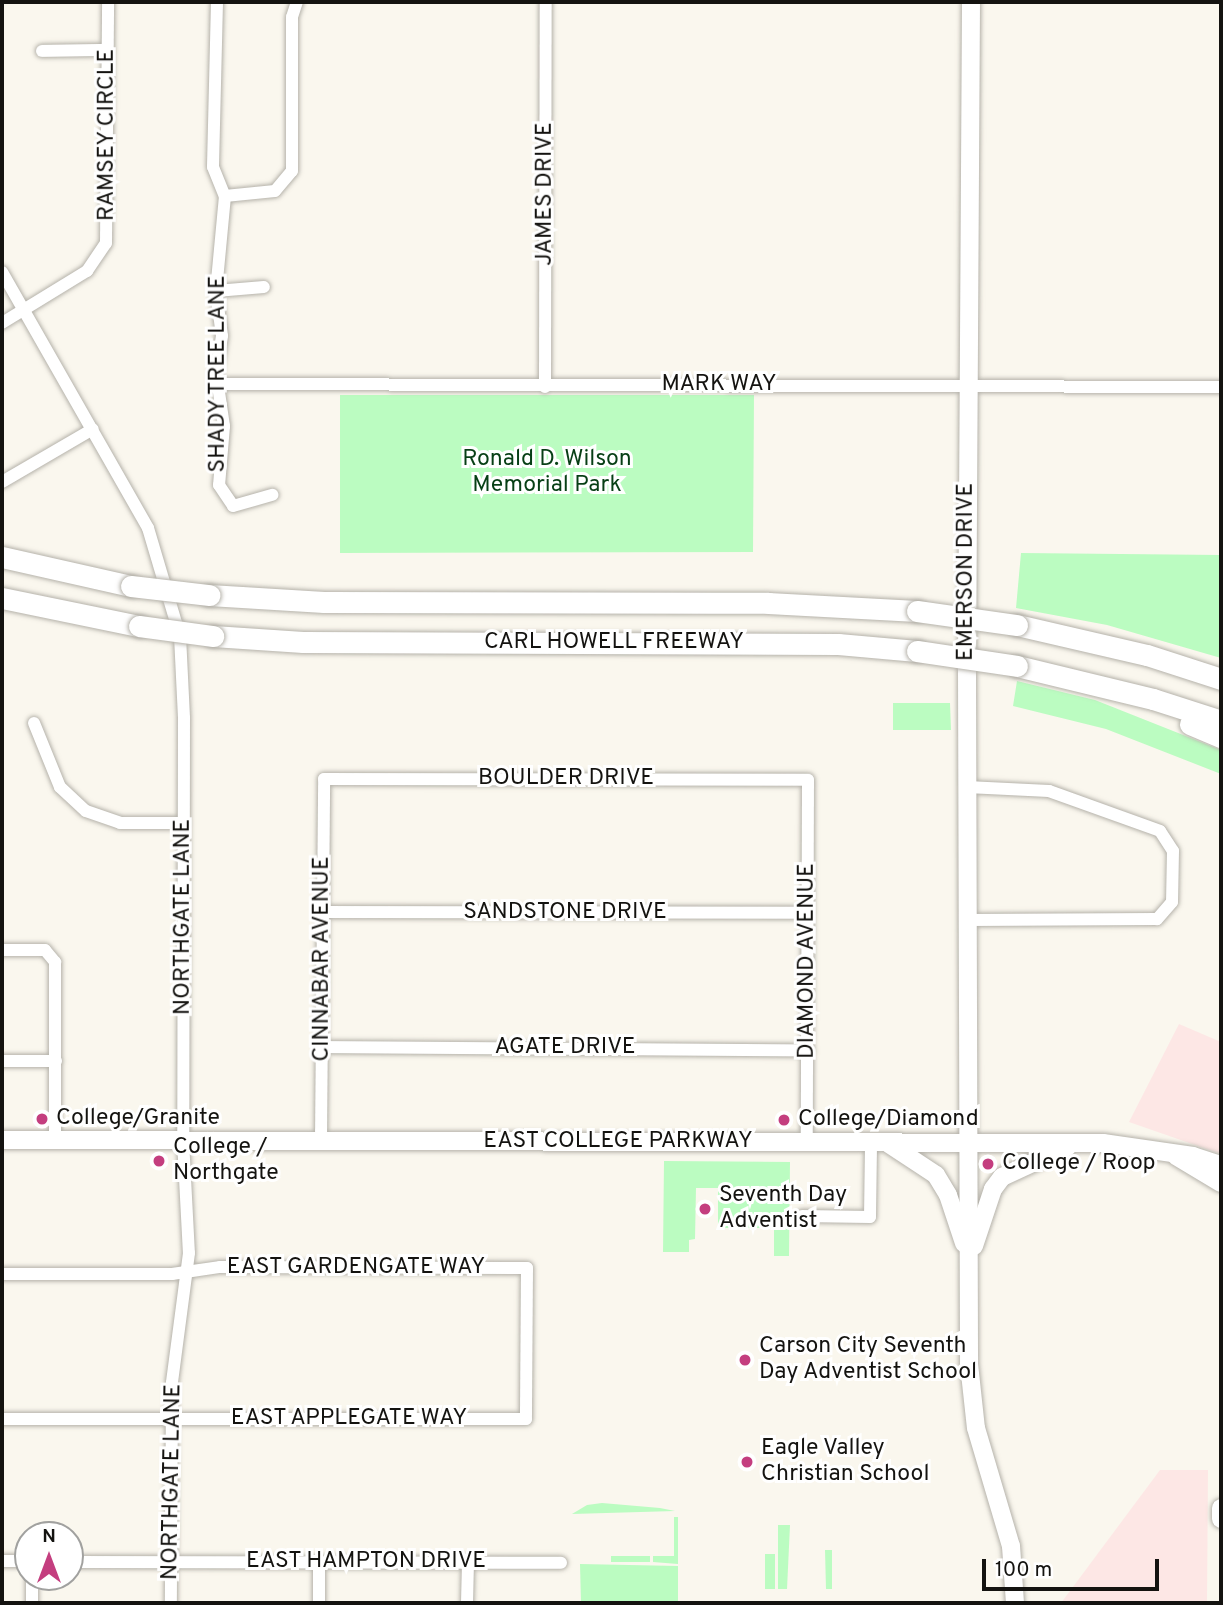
<!DOCTYPE html>
<style>
body{margin:0}
#map{position:relative;width:1223px;height:1605px;overflow:hidden;background:#faf7ee;font-family:Overpass,sans-serif}
div>[style]{position:absolute}
.commercial>*{inset:0;background:#fde7e5}
.green>*{inset:0;background:#bbfcc1}
.roads{filter:drop-shadow(0 0 2px #b5b2aa) drop-shadow(0 0 2px #b5b2aa)}
.street>*{height:12px;margin:-6px;padding:0 6px;transform-origin:6px;border-radius:6px;background:#fff}
.secondary>*{height:18px;margin:-9px;padding:0 9px;transform-origin:9px;border-radius:9px;background:#fff}
.highway>*{height:21px;margin:-10.5px;padding:0 10.5px;transform-origin:10.5px;border-radius:10.5px;background:#fff}
.bridges{filter:drop-shadow(0 0 2px #b5b2aa) drop-shadow(0 0 2px #b5b2aa)}
.highway-bridge>*{height:21px;margin:-10.5px;padding:0 10.5px;transform-origin:10.5px;border-radius:10.5px;background:#fff}
.dots>*{width:19px;height:19px;translate:-50% -50%;box-sizing:border-box;border:4px solid #fff;border-radius:50%}
span{translate:-50% -50%;white-space:nowrap;text-align:center;line-height:1.15;-webkit-text-stroke:6px #fff;paint-order:stroke}
.street-label{font-size:23px;color:#141310}
.park-label{font-size:23px;color:#073f15}
.poi-label{font-size:23px;color:#141310}
.left{translate:0 -50%;text-align:left}
.frame{position:absolute;inset:0;border:4px solid #141310;pointer-events:none}
.north{position:absolute;left:14px;top:1521px;width:70px;height:70px;box-sizing:border-box;background:#fff;border:2px solid #a1a19f;border-radius:50%;rotate:0deg;font-size:19px;font-weight:700;line-height:28px;text-align:center;color:#141310}
.north::after{content:'';display:block;margin:auto;width:24px;height:32px;background:#c43e7f;clip-path:polygon(50% 0,100% 100%,50% 72%,0 100%)}
.scale{position:absolute;left:982px;top:1559px;width:177px;height:32px;box-sizing:border-box;border:4px solid #141310;border-top:0;padding-left:9px;font-size:21px;line-height:24px;white-space:nowrap;color:#141310;-webkit-text-stroke:5px #fff;paint-order:stroke}
</style>
<div id="map">
<div class="commercial">
<div style="clip-path:polygon(1179px 1024px,1221px 1042px,1221px 1154px,1129px 1122px)"></div>
<div style="clip-path:polygon(1160px 1470px,1208px 1470px,1207px 1603px,1061px 1603px)"></div>
</div>
<div class="green">
<div style="clip-path:polygon(340px 395px,754px 395px,753px 552px,340px 553px)"></div>
<div style="clip-path:polygon(1021px 553px,1221px 555px,1221px 658px,1107px 625px,1016px 608px)"></div>
<div style="clip-path:polygon(1017px 681px,1095px 700px,1221px 750px,1221px 774px,1106px 729px,1013px 706px)"></div>
<div style="clip-path:polygon(893px 703px,950px 703px,951px 730px,893px 730px)"></div>
<div style="clip-path:polygon(664px 1161px,790px 1162px,789px 1256px,774px 1256px,774px 1228px,718px 1228px,718px 1188px,696px 1188px,695px 1239px,689px 1240px,689px 1252px,663px 1252px)"></div>
<div style="clip-path:polygon(602px 1503px,660px 1508px,675px 1511px,572px 1514px,587px 1505px)"></div>
<div style="clip-path:polygon(674px 1517px,678px 1517px,678px 1564px,653px 1562px,653px 1556px,674px 1556px)"></div>
<div style="clip-path:polygon(778px 1525px,790px 1525px,787px 1589px,778px 1589px)"></div>
<div style="clip-path:polygon(825px 1550px,832px 1550px,832px 1589px,826px 1589px)"></div>
<div style="clip-path:polygon(765px 1554px,775px 1554px,775px 1589px,765px 1589px)"></div>
<div style="clip-path:polygon(611px 1556px,650px 1556px,650px 1562px,611px 1562px)"></div>
<div style="clip-path:polygon(580px 1564px,678px 1566px,678px 1603px,581px 1603px)"></div>
</div>
<div class="roads">
<div class="street">
<div style="left:217px;top:2px;width:165px;rotate:91.4deg"></div>
<div style="left:213px;top:167px;width:31px;rotate:68deg"></div>
<div style="left:225px;top:196px;width:50px;rotate:-5.7deg"></div>
<div style="left:275px;top:191px;width:26px;rotate:-50deg"></div>
<div style="left:292px;top:171px;width:154px;rotate:-90deg"></div>
<div style="left:292px;top:17px;width:16px;rotate:-72deg"></div>
<div style="left:42px;top:51px;width:66px;rotate:-0.9deg"></div>
<div style="left:225px;top:196px;width:95px;rotate:95.4deg"></div>
<div style="left:216px;top:291px;width:45px;rotate:82.4deg"></div>
<div style="left:222px;top:336px;width:36px;rotate:99deg"></div>
<div style="left:216px;top:372px;width:55px;rotate:81.6deg"></div>
<div style="left:224px;top:426px;width:59px;rotate:94.8deg"></div>
<div style="left:219px;top:485px;width:25px;rotate:56deg"></div>
<div style="left:233px;top:506px;width:41px;rotate:-15.8deg"></div>
<div style="left:2px;top:272px;width:295px;rotate:60.3deg"></div>
<div style="left:148px;top:528px;width:113px;rotate:73.5deg"></div>
<div style="left:180px;top:636px;width:82px;rotate:87.2deg"></div>
<div style="left:184px;top:718px;width:422px;rotate:90.1deg"></div>
<div style="left:183px;top:1140px;width:113px;rotate:87deg"></div>
<div style="left:189px;top:1253px;width:131px;rotate:97.5deg"></div>
<div style="left:172px;top:1383px;width:220px;rotate:90.3deg"></div>
<div style="left:216px;top:291px;width:48px;rotate:-4.8deg"></div>
<div style="left:2px;top:323px;width:100px;rotate:-31.5deg"></div>
<div style="left:87px;top:271px;width:34px;rotate:-56deg"></div>
<div style="left:106px;top:243px;width:241px;rotate:-89.5deg"></div>
<div style="left:216px;top:384px;width:1005px;rotate:0.17deg"></div>
<div style="left:545px;top:387px;width:385px;rotate:-89.9deg"></div>
<div style="left:2px;top:482px;width:105px;rotate:-30.2deg"></div>
<div style="left:34px;top:723px;width:69px;rotate:67.9deg"></div>
<div style="left:60px;top:787px;width:35px;rotate:43deg"></div>
<div style="left:86px;top:811px;width:36px;rotate:19deg"></div>
<div style="left:120px;top:823px;width:64px"></div>
<div style="left:967px;top:787px;width:82px;rotate:2.8deg"></div>
<div style="left:1049px;top:791px;width:118px;rotate:19.8deg"></div>
<div style="left:1160px;top:831px;width:24px;rotate:57deg"></div>
<div style="left:1173px;top:851px;width:51px;rotate:91.1deg"></div>
<div style="left:1172px;top:902px;width:23px;rotate:131deg"></div>
<div style="left:1157px;top:919px;width:189px;rotate:179.7deg"></div>
<div style="left:323px;top:912px;width:485px;rotate:0.1deg"></div>
<div style="left:2px;top:950px;width:43px"></div>
<div style="left:45px;top:950px;width:16px;rotate:50deg"></div>
<div style="left:55px;top:962px;width:178px;rotate:90deg"></div>
<div style="left:322px;top:1047px;width:486px;rotate:0.4deg"></div>
<div style="left:2px;top:1061px;width:54px"></div>
<div style="left:321px;top:1140px;width:361px;rotate:-89.5deg"></div>
<div style="left:324px;top:779px;width:484px;rotate:0.1deg"></div>
<div style="left:808px;top:780px;width:362px;rotate:90.2deg"></div>
<div style="left:802px;top:1216px;width:68px;rotate:0.8deg"></div>
<div style="left:870px;top:1217px;width:74px;rotate:-89.2deg"></div>
<div style="left:2px;top:1274px;width:170px"></div>
<div style="left:172px;top:1274px;width:49px;rotate:-8.3deg"></div>
<div style="left:220px;top:1267px;width:307px;rotate:0.2deg"></div>
<div style="left:527px;top:1268px;width:151px;rotate:90.4deg"></div>
<div style="left:526px;top:1419px;width:524px;rotate:180deg"></div>
<div style="left:2px;top:1561px;width:26px"></div>
<div style="left:70px;top:1562px;width:491px;rotate:0.1deg"></div>
<div style="left:319px;top:1562px;width:41px;rotate:90deg"></div>
<div style="left:32px;top:1603px;width:26px;rotate:-90deg"></div>
<div style="left:467px;top:1603px;width:42px;rotate:-88.6deg"></div>
</div>
<div class="secondary">
<div style="left:971px;top:2px;width:671px;rotate:90.34deg"></div>
<div style="left:967px;top:673px;width:691px;rotate:89.83deg"></div>
<div style="left:969px;top:1364px;width:64px;rotate:83.8deg"></div>
<div style="left:976px;top:1428px;width:123px;rotate:73.5deg"></div>
<div style="left:1011px;top:1546px;width:57px;rotate:86deg"></div>
<div style="left:2px;top:1140px;width:1101px;rotate:0.16deg"></div>
<div style="left:1103px;top:1143px;width:91px;rotate:8.2deg"></div>
<div style="left:1193px;top:1156px;width:29px;rotate:18deg"></div>
<div style="left:889px;top:1144px;width:56px;rotate:33.4deg"></div>
<div style="left:936px;top:1175px;width:23px;rotate:59deg"></div>
<div style="left:948px;top:1195px;width:51px;rotate:71.6deg"></div>
<div style="left:1176px;top:1156px;width:52px;rotate:31deg"></div>
<div style="left:974px;top:1246px;width:60px;rotate:-71.6deg"></div>
<div style="left:993px;top:1189px;width:15px;rotate:-53deg"></div>
<div style="left:1002px;top:1177px;width:72px;rotate:-24.8deg"></div>
<div style="left:1221px;top:1508px;width:11px;rotate:90deg"></div>
</div>
<div class="highway">
<div style="left:2px;top:557px;width:132px;rotate:12.7deg"></div>
<div style="left:209px;top:595px;width:115px;rotate:3.5deg"></div>
<div style="left:324px;top:602px;width:444px;rotate:0.1deg"></div>
<div style="left:768px;top:603px;width:149px;rotate:3.1deg"></div>
<div style="left:2px;top:598px;width:140px;rotate:11.6deg"></div>
<div style="left:1017px;top:625px;width:133px;rotate:13deg"></div>
<div style="left:1147px;top:655px;width:78px;rotate:18deg"></div>
<div style="left:213px;top:636px;width:90px;rotate:3.8deg"></div>
<div style="left:303px;top:642px;width:535px;rotate:0.21deg"></div>
<div style="left:838px;top:644px;width:79px;rotate:5.1deg"></div>
<div style="left:1017px;top:666px;width:140px;rotate:13.6deg"></div>
<div style="left:1153px;top:699px;width:71px;rotate:17.9deg"></div>
<div style="left:1190px;top:724px;width:34px;rotate:23deg"></div>
</div>
</div>
<div class="bridges">
<div class="highway-bridge">
<div style="left:131px;top:586px;width:79px;rotate:6.6deg"></div>
<div style="left:917px;top:611px;width:101px;rotate:8deg"></div>
<div style="left:139px;top:626px;width:75px;rotate:7.7deg"></div>
<div style="left:917px;top:651px;width:101px;rotate:8.5deg"></div>
</div>
</div>
<div class="dots">
<div style="left:42px;top:1119px;background:#c43e7f"></div>
<div style="left:784px;top:1120px;background:#c43e7f"></div>
<div style="left:159px;top:1161px;background:#c43e7f"></div>
<div style="left:988px;top:1164px;background:#c43e7f"></div>
<div style="left:705px;top:1209px;background:#c43e7f"></div>
<div style="left:745px;top:1360px;background:#c43e7f"></div>
<div style="left:747px;top:1462px;background:#c43e7f"></div>
</div>
<div class="street-label">
<span style="left:108px;top:135px;rotate:-90deg">RAMSEY CIRCLE</span>
<span style="left:546px;top:194px;rotate:-90deg">JAMES DRIVE</span>
<span style="left:219px;top:374px;rotate:-90deg">SHADY TREE LANE</span>
<span style="left:719px;top:385px">MARK WAY</span>
<span style="left:967px;top:572px;rotate:-90deg">EMERSON DRIVE</span>
<span style="left:614px;top:643px">CARL HOWELL FREEWAY</span>
<span style="left:566px;top:779px">BOULDER DRIVE</span>
<span style="left:565px;top:913px">SANDSTONE DRIVE</span>
<span style="left:184px;top:917px;rotate:-90deg">NORTHGATE LANE</span>
<span style="left:323px;top:959px;rotate:-90deg">CINNABAR AVENUE</span>
<span style="left:808px;top:961px;rotate:-90deg">DIAMOND AVENUE</span>
<span style="left:565px;top:1048px">AGATE DRIVE</span>
<span style="left:618px;top:1142px">EAST COLLEGE PARKWAY</span>
<span style="left:356px;top:1268px">EAST GARDENGATE WAY</span>
<span style="left:349px;top:1419px">EAST APPLEGATE WAY</span>
<span style="left:173px;top:1482px;rotate:-89deg">NORTHGATE LANE</span>
<span style="left:366px;top:1562px">EAST HAMPTON DRIVE</span>
</div>
<div class="park-label">
<span style="left:547px;top:473px">Ronald D. Wilson<br>Memorial Park</span>
</div>
<div class="poi-label">
<span class="left" style="left:56px;top:1119px">College/Granite</span>
<span class="left" style="left:798px;top:1120px">College/Diamond</span>
<span class="left" style="left:173px;top:1161px">College /<br>Northgate</span>
<span class="left" style="left:1002px;top:1164px">College / Roop</span>
<span class="left" style="left:719px;top:1209px">Seventh Day<br>Adventist</span>
<span class="left" style="left:759px;top:1360px">Carson City Seventh<br>Day Adventist School</span>
<span class="left" style="left:761px;top:1462px">Eagle Valley<br>Christian School</span>
</div>
<div class="frame"></div>
<div class="north">N</div>
<div class="scale">100 m</div>
</div>
